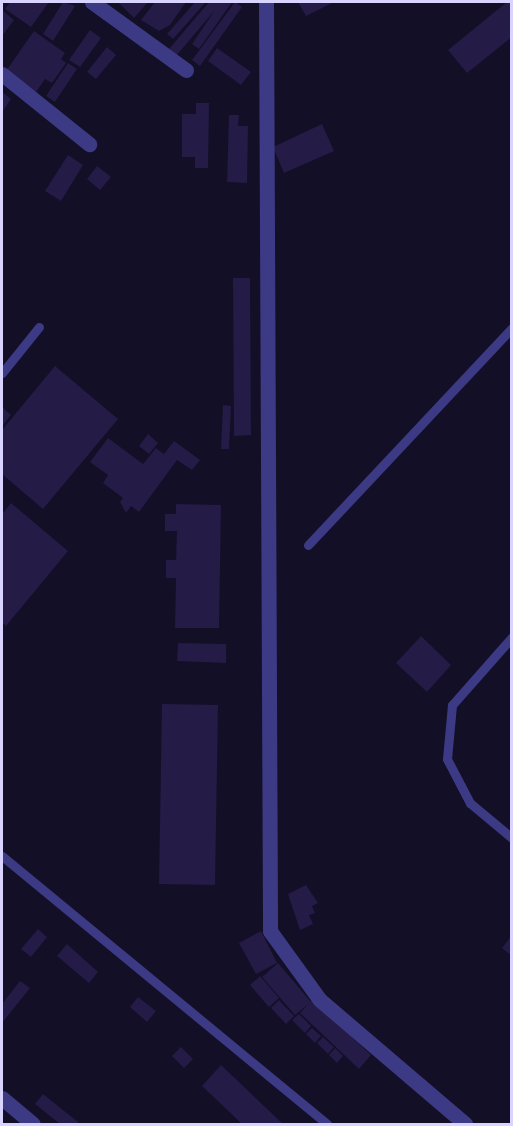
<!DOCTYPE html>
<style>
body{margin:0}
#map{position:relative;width:513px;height:1126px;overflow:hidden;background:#130f26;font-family:Manrope,sans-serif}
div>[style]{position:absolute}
.building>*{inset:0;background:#241b47}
.lane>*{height:9px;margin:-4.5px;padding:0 4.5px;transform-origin:4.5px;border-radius:4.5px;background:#3d3a85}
.street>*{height:15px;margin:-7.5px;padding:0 7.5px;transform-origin:7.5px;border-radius:7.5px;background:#3d3a85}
span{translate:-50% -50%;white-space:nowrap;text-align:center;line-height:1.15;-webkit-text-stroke:5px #130f26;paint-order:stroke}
.frame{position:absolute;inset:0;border:3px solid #d9d4ff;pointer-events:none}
</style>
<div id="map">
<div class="building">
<div style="clip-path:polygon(10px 2px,49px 2px,31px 27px,5px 9px)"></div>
<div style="clip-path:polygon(63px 2px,75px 6px,53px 41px,43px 34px)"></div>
<div style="clip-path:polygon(118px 2px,148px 2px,134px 18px)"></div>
<div style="clip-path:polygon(155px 2px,186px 2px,170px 25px,159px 31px,141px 20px)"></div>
<div style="clip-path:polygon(195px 2px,206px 2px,173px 39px,167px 34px)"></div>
<div style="clip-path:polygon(209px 2px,232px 2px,199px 49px,192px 44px,215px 10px,176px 56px,169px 49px)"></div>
<div style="clip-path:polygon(235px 2px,242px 7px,200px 66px,192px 60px)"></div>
<div style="clip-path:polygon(298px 2px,334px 2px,306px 16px)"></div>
<div style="clip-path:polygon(507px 2px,512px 2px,512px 37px,467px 73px,448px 50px)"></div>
<div style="clip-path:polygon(2px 10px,14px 20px,2px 36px)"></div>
<div style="clip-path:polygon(90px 30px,101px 38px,80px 67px,69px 60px)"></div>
<div style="clip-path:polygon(34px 31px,65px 53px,61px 59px,66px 63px,52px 83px,45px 79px,36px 92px,6px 71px)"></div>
<div style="clip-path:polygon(107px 47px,116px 55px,96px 79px,87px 72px)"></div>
<div style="clip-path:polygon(217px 48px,251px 72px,241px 85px,208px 61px)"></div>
<div style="clip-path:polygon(68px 63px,77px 69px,55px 102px,46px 96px)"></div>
<div style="clip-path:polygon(2px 92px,11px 99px,2px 112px)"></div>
<div style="clip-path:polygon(196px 103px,209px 103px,208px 168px,195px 168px,195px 157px,182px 157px,182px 114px,196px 114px)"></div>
<div style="clip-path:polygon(229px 115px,239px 115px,238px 126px,248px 126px,247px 183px,227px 182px)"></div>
<div style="clip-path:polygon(322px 124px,334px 151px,284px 173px,273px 147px)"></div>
<div style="clip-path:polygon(68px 155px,83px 165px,61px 201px,45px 191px)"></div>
<div style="clip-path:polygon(97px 166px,111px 177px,100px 190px,87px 179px)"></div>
<div style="clip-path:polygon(233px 278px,250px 278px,251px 435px,234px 436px)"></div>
<div style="clip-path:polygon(55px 366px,118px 419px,43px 509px,2px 474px,2px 430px)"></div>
<div style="clip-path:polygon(223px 405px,231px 406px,229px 449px,221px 449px)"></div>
<div style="clip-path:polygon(2px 407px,11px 415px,2px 426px)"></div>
<div style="clip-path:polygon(148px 434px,158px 443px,149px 454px,139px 446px)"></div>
<div style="clip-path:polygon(108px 438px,143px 464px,156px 448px,164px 454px,174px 441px,200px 460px,192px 470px,177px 460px,139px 512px,131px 506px,126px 513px,120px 502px,123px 498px,103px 483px,108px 475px,90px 462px)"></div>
<div style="clip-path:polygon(11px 503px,68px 551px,6px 626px,2px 622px,2px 514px)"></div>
<div style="clip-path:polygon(176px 504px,221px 505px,219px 628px,175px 628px,176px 578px,166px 578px,166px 560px,176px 560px,177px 531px,165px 531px,165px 514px,176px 514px)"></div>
<div style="clip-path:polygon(421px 636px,451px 665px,427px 692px,396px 663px)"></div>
<div style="clip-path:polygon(178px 643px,226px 644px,226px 663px,177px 661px)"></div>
<div style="clip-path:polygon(162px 704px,218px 705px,215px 885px,159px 884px)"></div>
<div style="clip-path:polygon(306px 885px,318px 903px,312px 906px,315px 913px,309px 915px,313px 924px,300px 930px,288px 894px)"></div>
<div style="clip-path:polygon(38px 929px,47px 937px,31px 957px,21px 949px)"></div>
<div style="clip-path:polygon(261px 931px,277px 963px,256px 974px,239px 943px)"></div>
<div style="clip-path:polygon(512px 935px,512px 956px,502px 948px)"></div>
<div style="clip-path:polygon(67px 944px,98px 972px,89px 983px,57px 956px)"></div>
<div style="clip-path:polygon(278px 963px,311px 1002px,295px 1015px,262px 977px)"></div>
<div style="clip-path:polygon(260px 976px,279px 998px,269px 1007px,250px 985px)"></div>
<div style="clip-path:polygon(20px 981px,30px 988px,2px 1023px,2px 1004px)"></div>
<div style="clip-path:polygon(138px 997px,156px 1011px,147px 1022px,130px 1007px)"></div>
<div style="clip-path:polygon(279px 1000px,294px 1016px,286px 1024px,271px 1008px)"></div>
<div style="clip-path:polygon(312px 1000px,371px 1055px,359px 1069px,300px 1013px)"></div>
<div style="clip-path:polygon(299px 1014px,311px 1026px,305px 1033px,292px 1020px)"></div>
<div style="clip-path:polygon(312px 1028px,321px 1036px,315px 1043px,306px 1034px)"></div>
<div style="clip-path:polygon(323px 1037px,334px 1047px,328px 1054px,317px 1043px)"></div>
<div style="clip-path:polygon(181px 1047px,193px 1059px,184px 1068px,172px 1056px)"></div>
<div style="clip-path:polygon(335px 1048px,343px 1056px,337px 1063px,329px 1055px)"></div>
<div style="clip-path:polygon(221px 1065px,283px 1124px,242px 1124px,202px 1086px)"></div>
<div style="clip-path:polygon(43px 1094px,78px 1122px,76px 1124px,60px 1124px,35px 1104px)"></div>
</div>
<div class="lane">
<div style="left:2px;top:373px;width:59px;rotate:-51.2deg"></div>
<div style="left:308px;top:545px;width:298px;rotate:-46.8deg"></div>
<div style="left:512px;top:637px;width:91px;rotate:131.4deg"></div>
<div style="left:452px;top:705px;width:54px;rotate:95.3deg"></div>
<div style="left:447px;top:759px;width:50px;rotate:62.4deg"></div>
<div style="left:470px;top:803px;width:55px;rotate:39.8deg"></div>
<div style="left:2px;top:856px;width:421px;rotate:39.5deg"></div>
</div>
<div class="street">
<div style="left:92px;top:2px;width:116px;rotate:35.9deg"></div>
<div style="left:266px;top:2px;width:929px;rotate:89.75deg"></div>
<div style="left:270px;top:931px;width:85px;rotate:54.1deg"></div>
<div style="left:320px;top:1000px;width:191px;rotate:40.5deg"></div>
<div style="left:2px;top:74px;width:112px;rotate:38.8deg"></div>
<div style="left:2px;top:1098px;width:40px;rotate:40deg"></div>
</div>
<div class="frame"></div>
</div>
